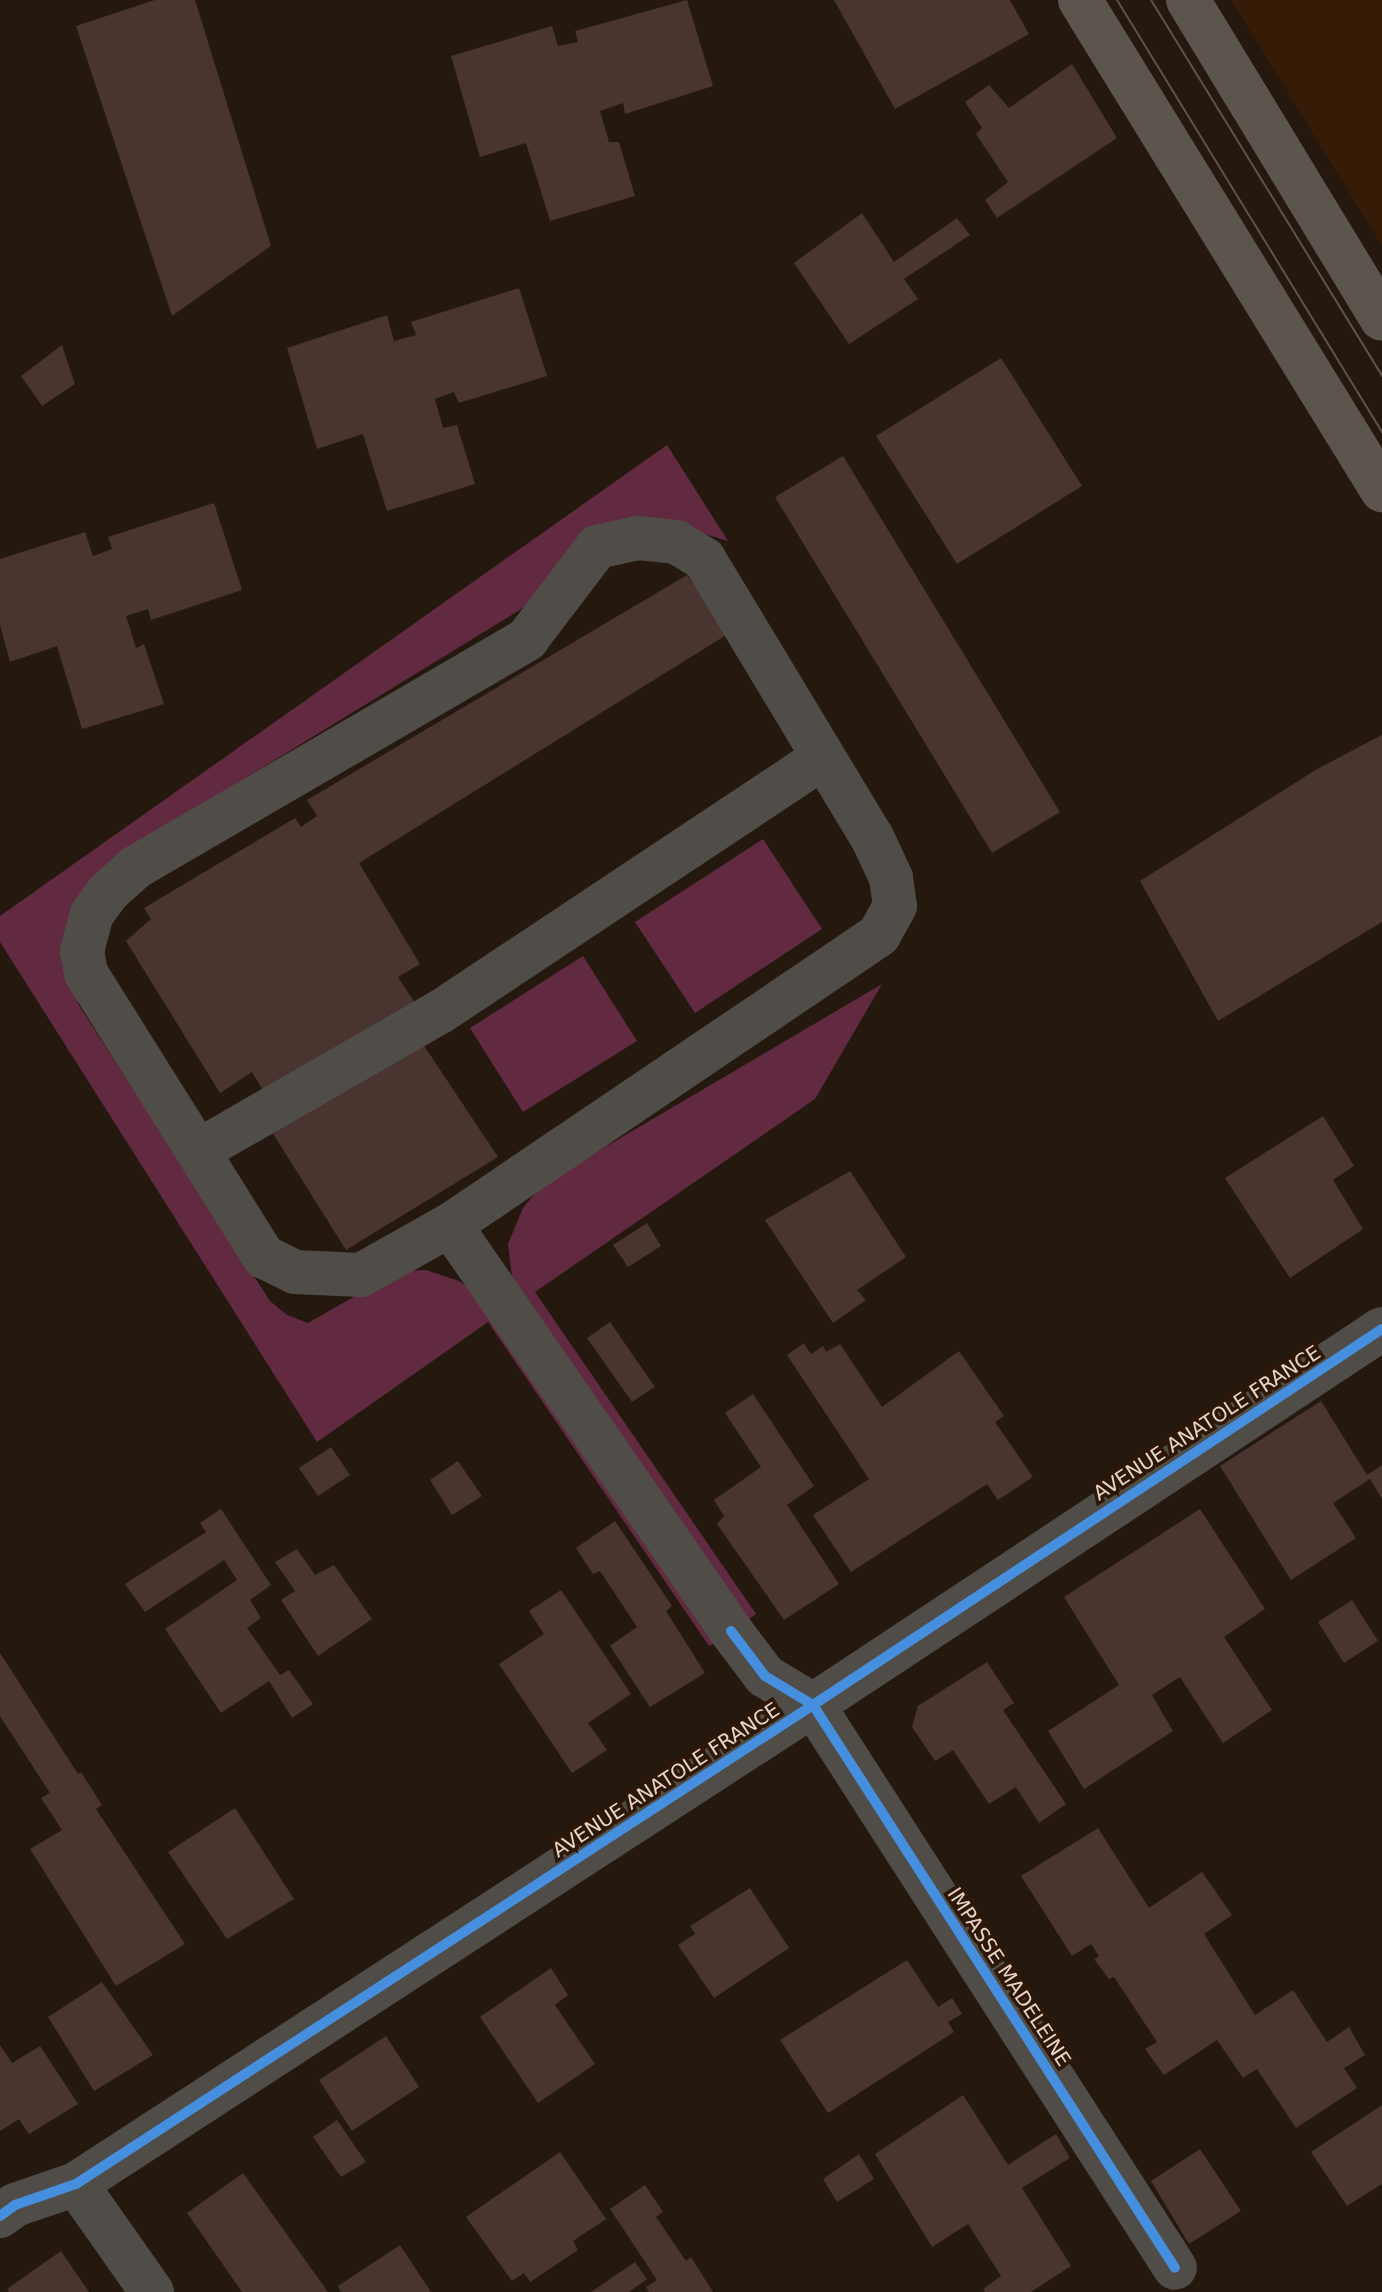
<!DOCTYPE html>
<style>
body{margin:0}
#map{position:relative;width:1382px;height:2292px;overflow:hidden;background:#25180f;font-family:"DejaVu Sans",sans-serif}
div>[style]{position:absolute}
.built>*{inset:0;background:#361b06}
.green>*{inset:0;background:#612a41}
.building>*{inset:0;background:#4a342f}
.minor>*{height:44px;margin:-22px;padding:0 22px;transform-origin:22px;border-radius:22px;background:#504d48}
.major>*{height:44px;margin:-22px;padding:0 22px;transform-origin:22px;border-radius:22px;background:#5b554e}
.tram>*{height:2px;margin:-1px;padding:0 1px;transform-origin:1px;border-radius:1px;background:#5b544e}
.cycleway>*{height:10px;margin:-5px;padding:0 5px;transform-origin:5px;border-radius:5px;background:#468fdf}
span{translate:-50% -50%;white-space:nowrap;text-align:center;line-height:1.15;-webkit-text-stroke:7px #2e1706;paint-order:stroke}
.street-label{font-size:20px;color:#e6d6cb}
</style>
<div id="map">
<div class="built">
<div style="clip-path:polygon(1231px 0,1382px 0,1382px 246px)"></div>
</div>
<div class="green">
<div style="clip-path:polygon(667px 445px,728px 541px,685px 528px,541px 597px,141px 842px,67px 951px,78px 1004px,270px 1301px,287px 1315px,308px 1323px,399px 1271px,426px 1270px,459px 1281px,485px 1299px,718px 1641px,709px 1646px,488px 1322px,317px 1442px,0 942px,0 916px)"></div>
<div style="clip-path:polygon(763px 839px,822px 929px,695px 1013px,635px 922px)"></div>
<div style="clip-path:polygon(583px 956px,637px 1041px,523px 1112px,470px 1028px)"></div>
<div style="clip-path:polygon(882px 984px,815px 1099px,535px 1292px,756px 1614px,746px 1621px,512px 1277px,508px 1244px,523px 1208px,544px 1183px)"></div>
</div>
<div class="building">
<div style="clip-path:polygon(155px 0,195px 0,271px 246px,172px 316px,76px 26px)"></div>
<div style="clip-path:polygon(687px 0,713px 86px,625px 114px,623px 103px,600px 111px,609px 142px,619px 142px,635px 196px,550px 221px,526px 143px,480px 157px,451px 56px,552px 26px,558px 46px,578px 42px,575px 31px)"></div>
<div style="clip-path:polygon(834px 0,1010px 0,1029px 34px,895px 109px)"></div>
<div style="clip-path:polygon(1072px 64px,1117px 138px,997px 218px,985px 200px,1008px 182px,976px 134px,982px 128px,965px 102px,989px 85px,1009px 108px)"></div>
<div style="clip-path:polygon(862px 213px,894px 262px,957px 218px,970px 235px,904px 279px,918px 299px,849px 344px,794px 263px)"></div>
<div style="clip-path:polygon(519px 288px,547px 376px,459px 403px,454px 392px,435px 399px,443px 428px,457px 425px,475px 484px,387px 511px,363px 434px,317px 449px,287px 348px,387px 315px,394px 341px,416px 335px,411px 322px)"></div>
<div style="clip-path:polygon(62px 345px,75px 384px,42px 406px,21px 376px)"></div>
<div style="clip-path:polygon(1001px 358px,1082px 486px,957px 564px,876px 436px)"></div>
<div style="clip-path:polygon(843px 456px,1060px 812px,992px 853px,775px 497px)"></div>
<div style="clip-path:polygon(214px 503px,242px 590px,151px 620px,148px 609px,126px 616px,136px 648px,144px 644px,164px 704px,82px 729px,57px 646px,10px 662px,0 625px,0 559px,85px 532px,93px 556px,112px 549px,108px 537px)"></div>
<div style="clip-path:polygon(687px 575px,728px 634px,359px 863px,420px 964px,398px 977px,420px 1011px,271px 1104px,252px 1072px,220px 1093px,126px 941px,151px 919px,144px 908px,295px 818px,301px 827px,317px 816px,307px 800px)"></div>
<div style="clip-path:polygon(1382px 735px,1382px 922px,1218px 1021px,1140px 881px,1317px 769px)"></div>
<div style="clip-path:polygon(415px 1032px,498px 1157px,346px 1250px,267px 1124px)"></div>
<div style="clip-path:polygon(1323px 1116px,1354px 1166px,1333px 1180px,1363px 1229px,1290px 1278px,1225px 1178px)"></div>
<div style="clip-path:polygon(850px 1171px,906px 1257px,857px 1290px,866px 1300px,833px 1323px,765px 1220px)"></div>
<div style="clip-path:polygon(647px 1223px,661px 1246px,628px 1267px,613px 1245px)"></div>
<div style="clip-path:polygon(610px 1322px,655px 1387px,632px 1402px,587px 1338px)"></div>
<div style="clip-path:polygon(804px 1343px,811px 1354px,823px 1346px,826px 1352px,840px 1344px,882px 1407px,959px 1351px,1004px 1416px,995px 1422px,1033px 1477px,998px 1500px,987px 1484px,851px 1572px,813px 1515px,869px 1479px,787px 1355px)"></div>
<div style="clip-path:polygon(753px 1394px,814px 1486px,787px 1505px,839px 1584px,784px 1620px,717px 1524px,724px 1516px,714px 1500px,761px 1467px,725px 1413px)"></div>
<div style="clip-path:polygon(1321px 1401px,1367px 1475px,1382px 1465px,1382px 1499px,1370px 1479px,1333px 1503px,1356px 1538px,1291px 1580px,1220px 1466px)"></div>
<div style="clip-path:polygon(331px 1447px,350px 1475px,318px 1496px,299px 1468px)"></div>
<div style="clip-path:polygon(458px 1461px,482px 1496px,452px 1515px,430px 1480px)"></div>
<div style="clip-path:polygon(221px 1509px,271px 1585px,250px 1600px,261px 1618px,247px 1628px,280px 1675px,289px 1670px,313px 1704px,292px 1718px,269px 1681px,221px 1713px,165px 1629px,237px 1580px,224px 1560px,145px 1612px,125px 1584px,206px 1532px,200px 1523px)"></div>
<div style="clip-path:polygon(1200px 1509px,1265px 1609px,1224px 1637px,1272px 1710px,1223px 1743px,1180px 1677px,1152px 1695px,1173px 1731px,1084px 1789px,1048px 1731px,1119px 1685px,1064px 1597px)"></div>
<div style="clip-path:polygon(615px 1521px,672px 1606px,666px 1611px,705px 1673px,650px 1707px,610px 1646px,637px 1627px,600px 1571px,593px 1574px,576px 1548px)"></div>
<div style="clip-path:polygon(297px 1549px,315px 1575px,334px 1565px,372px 1619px,318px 1656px,281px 1600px,295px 1591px,275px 1562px)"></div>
<div style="clip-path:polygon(561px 1590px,631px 1694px,588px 1723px,607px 1750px,572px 1773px,499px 1664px,544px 1634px,529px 1611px)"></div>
<div style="clip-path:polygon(1352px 1600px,1378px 1641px,1344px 1663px,1318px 1622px)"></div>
<div style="clip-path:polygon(0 1653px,78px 1774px,81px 1772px,102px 1805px,96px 1809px,185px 1944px,116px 1986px,30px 1849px,62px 1830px,41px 1798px,50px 1793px,0 1716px)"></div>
<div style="clip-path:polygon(987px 1662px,1014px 1703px,1003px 1710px,1066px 1804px,1039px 1823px,1016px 1787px,989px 1804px,953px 1750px,935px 1761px,912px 1727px,918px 1706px)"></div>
<div style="clip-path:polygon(235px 1808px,294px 1899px,227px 1939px,168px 1852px)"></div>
<div style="clip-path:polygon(1098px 1828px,1149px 1908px,1202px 1872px,1232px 1915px,1204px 1934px,1255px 2015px,1293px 1990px,1327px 2042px,1349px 2027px,1365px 2055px,1344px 2068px,1357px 2088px,1296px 2128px,1257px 2069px,1243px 2078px,1217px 2040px,1164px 2075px,1145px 2049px,1157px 2042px,1114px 1977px,1109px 1979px,1094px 1959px,1099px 1956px,1091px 1944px,1072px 1956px,1021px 1876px)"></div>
<div style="clip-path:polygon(750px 1888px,789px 1948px,714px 1998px,678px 1945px,695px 1934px,690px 1926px)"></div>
<div style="clip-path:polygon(907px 1960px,938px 2007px,952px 1998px,962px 2014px,948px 2022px,954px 2032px,828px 2113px,780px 2040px)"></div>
<div style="clip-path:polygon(551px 1968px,568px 1995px,555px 2005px,595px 2064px,538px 2103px,480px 2017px)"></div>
<div style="clip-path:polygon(102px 1982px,153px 2055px,94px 2091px,48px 2017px)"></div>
<div style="clip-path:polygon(386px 2036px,419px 2087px,352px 2131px,319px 2080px)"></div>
<div style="clip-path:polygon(0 2045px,12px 2063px,40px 2046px,78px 2104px,29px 2134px,19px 2119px,0 2131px)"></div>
<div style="clip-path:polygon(963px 2095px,1008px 2165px,1056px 2134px,1070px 2158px,1022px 2188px,1071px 2266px,1031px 2292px,985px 2292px,983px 2289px,1001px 2276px,968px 2224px,932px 2247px,875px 2154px)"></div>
<div style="clip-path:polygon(1382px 2105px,1382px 2184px,1347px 2206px,1311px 2152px)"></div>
<div style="clip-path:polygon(337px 2120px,366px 2162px,341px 2177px,313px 2137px)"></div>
<div style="clip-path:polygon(1200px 2149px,1241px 2211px,1189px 2244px,1151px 2181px)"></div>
<div style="clip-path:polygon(560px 2152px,606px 2219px,573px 2241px,578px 2250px,530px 2282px,524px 2273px,512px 2281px,466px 2217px)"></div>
<div style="clip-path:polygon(859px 2154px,874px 2179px,837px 2202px,823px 2179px)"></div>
<div style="clip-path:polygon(243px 2173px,328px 2292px,242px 2292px,187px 2213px)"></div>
<div style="clip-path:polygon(645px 2185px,663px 2212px,656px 2217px,686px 2261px,691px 2257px,713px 2292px,649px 2292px,646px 2287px,657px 2280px,610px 2209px)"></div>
<div style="clip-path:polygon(400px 2245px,431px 2292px,341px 2292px,338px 2286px)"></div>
<div style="clip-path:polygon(61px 2251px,89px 2292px,9px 2292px,7px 2289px)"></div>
<div style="clip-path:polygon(635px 2262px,647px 2279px,629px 2292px,591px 2292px)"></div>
</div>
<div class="minor">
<div style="left:638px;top:538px;width:38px;rotate:6deg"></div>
<div style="left:676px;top:542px;width:33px;rotate:31deg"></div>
<div style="left:704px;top:559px;width:325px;rotate:58.9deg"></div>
<div style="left:872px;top:837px;width:45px;rotate:65.1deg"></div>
<div style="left:891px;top:878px;width:28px;rotate:82deg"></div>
<div style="left:895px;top:906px;width:33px;rotate:119deg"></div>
<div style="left:879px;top:935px;width:518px;rotate:145.94deg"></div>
<div style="left:450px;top:1225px;width:102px;rotate:150.7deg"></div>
<div style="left:361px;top:1275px;width:66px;rotate:-177.4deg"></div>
<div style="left:295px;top:1272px;width:34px;rotate:-154deg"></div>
<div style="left:264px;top:1257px;width:335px;rotate:-122.1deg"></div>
<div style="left:86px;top:973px;width:22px;rotate:-100deg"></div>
<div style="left:82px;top:951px;width:38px;rotate:-75deg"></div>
<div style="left:92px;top:914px;width:26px;rotate:-54deg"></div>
<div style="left:107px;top:893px;width:39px;rotate:-42deg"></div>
<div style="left:136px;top:867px;width:453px;rotate:-30.2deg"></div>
<div style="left:527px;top:639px;width:116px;rotate:-52.7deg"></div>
<div style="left:597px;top:547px;width:42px;rotate:-12.4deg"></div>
<div style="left:198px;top:1151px;width:279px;rotate:-29.9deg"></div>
<div style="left:440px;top:1012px;width:460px;rotate:-33.6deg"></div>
<div style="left:450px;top:1225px;width:494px;rotate:55.3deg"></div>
<div style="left:731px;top:1631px;width:56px;rotate:52.9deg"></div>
<div style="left:765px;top:1676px;width:56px;rotate:31.1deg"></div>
<div style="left:813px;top:1705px;width:669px;rotate:57.26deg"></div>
<div style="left:76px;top:2184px;width:132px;rotate:54.9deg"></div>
<div style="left:0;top:2216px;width:19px;rotate:-36deg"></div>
<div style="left:15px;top:2205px;width:65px;rotate:-19deg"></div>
<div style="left:76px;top:2184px;width:879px;rotate:-33.02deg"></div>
<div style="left:813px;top:1705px;width:682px;rotate:-33.46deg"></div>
</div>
<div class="major">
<div style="left:1080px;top:0;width:576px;rotate:58.35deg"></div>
<div style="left:1188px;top:0;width:373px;rotate:58.7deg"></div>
</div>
<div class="tram">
<div style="left:1117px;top:0;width:507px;rotate:58.47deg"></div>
<div style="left:1151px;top:0;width:441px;rotate:58.4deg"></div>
</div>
<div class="cycleway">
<div style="left:731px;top:1631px;width:56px;rotate:52.9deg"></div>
<div style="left:765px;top:1676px;width:56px;rotate:31.1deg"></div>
<div style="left:813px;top:1705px;width:669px;rotate:57.26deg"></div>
<div style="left:0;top:2216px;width:19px;rotate:-36deg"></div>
<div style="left:15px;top:2205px;width:65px;rotate:-19deg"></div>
<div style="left:76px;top:2184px;width:879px;rotate:-33.02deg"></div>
<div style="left:813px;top:1705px;width:682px;rotate:-33.46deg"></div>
</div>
<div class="street-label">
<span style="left:1207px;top:1423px;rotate:-33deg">AVENUE ANATOLE FRANCE</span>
<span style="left:666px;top:1780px;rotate:-33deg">AVENUE ANATOLE FRANCE</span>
<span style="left:1009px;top:1977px;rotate:57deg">IMPASSE MADELEINE</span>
</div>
</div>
